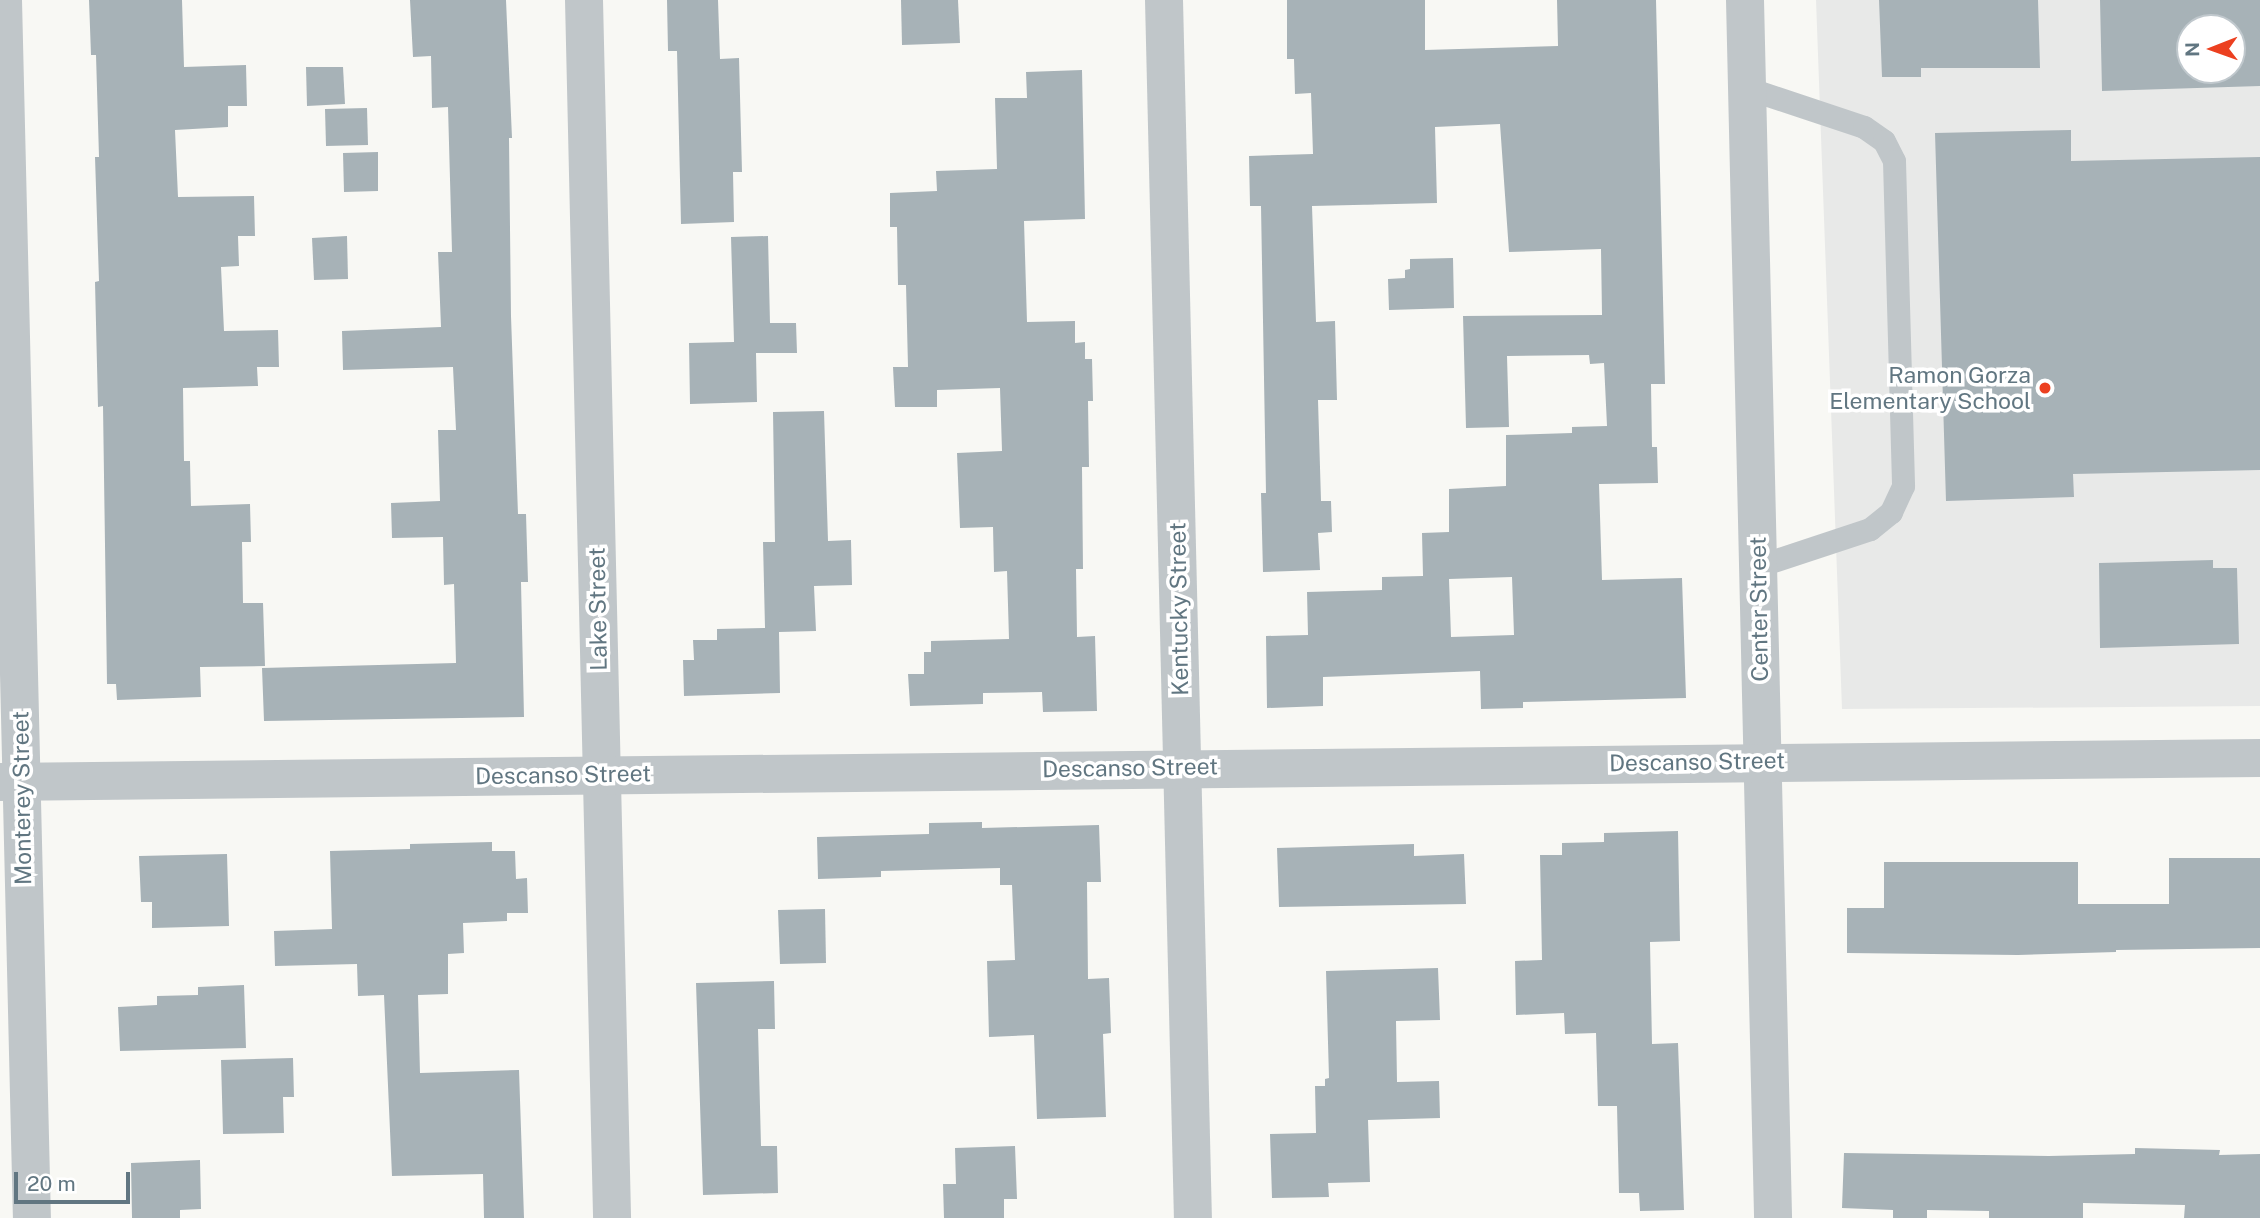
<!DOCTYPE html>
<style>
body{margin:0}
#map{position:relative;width:2260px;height:1218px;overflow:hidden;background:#f8f8f4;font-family:"Public Sans",sans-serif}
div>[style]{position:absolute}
.built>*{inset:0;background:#e8e9e8}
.building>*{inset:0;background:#a7b2b7}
.service>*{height:23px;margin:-11.5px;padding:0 11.5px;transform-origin:11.5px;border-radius:11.5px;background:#c0c6c9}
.minor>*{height:38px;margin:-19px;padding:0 19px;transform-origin:19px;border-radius:19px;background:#c0c6c9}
.dots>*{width:19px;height:19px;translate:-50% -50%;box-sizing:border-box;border:4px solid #fff;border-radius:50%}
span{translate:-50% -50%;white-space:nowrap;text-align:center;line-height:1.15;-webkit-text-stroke:7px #fff;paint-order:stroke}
.poi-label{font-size:23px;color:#617681}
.right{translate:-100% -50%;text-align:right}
.street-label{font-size:23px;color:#617681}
.north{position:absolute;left:2176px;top:14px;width:70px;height:70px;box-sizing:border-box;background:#fff;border:2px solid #c0c8cd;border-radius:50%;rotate:269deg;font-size:19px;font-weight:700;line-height:28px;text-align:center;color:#617681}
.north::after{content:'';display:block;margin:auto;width:24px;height:32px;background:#ec4020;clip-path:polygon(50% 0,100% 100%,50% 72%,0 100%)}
.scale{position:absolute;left:14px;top:1172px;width:116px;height:32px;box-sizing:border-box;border:4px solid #617681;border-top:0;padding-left:9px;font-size:21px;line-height:24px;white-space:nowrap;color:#617681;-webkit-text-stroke:5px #fff;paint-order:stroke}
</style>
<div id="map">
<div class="built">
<div style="clip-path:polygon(evenodd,1816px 0,2260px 0,2260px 706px,1842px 709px,1816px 0,2190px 28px,2232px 28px,2232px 70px,2190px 70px,2190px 28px)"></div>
</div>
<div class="building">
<div style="clip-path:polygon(89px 0,182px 0,184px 67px,246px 65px,247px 106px,228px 106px,228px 127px,175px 130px,178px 197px,254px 196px,255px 236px,238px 236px,239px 266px,221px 267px,224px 331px,278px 330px,279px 367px,257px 367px,258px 386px,183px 388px,184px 461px,190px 461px,191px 506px,250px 504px,251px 542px,242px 542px,243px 603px,263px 603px,265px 666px,200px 667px,201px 697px,117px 700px,116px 684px,107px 684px,103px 406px,98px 407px,95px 282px,99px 281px,95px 157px,99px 157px,96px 55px,91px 55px)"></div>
<div style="clip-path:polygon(410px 0,506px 0,512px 138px,509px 138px,511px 316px,518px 514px,526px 514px,528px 582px,521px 582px,524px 717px,264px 721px,262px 668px,456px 663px,454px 584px,444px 585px,443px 537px,392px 538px,391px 503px,440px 501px,438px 430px,456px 430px,453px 367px,343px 370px,342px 331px,441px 327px,438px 252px,452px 252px,448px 107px,432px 108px,431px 56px,413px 57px)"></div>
<div style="clip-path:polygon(667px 0,718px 0,720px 59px,739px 58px,742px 172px,733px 172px,734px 222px,681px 224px,677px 51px,668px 51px)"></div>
<div style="clip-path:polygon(901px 0,958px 0,960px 43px,902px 45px)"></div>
<div style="clip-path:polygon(evenodd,1287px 0,1425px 0,1425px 50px,1558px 46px,1557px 0,1656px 0,1665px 384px,1651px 384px,1652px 447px,1657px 447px,1658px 483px,1599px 484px,1602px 580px,1682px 578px,1686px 698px,1523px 702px,1523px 708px,1481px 709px,1480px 671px,1323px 677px,1323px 706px,1267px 708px,1266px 636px,1308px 635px,1307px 592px,1382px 590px,1382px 577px,1423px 576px,1422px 533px,1449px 532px,1449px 489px,1506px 486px,1506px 435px,1572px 433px,1572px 427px,1607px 426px,1604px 363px,1590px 364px,1589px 355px,1507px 356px,1509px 427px,1466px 428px,1463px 316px,1602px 315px,1601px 249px,1509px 252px,1500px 124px,1435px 127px,1437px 203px,1312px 206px,1316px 322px,1335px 321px,1337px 400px,1318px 400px,1321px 501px,1331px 501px,1332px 532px,1318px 533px,1320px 570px,1263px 572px,1261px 493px,1266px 493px,1261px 206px,1250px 206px,1249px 156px,1313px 154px,1311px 93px,1295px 94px,1294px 59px,1287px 59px,1287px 0,1512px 577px,1514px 635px,1451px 637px,1449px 579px,1512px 577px)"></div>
<div style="clip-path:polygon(1879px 0,2038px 0,2040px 68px,1921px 68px,1921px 77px,1882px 77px)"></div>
<div style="clip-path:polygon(evenodd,2100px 0,2260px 0,2260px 86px,2102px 91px,2100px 0,2190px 28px,2232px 28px,2232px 70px,2190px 70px,2190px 28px)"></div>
<div style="clip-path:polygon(306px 67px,343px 67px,345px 104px,307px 106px)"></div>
<div style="clip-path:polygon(1082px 70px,1085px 219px,1024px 221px,1027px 322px,1075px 321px,1075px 343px,1085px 342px,1085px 359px,1092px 359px,1093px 401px,1088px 401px,1089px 467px,1082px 467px,1083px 569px,1076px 569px,1077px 637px,1095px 636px,1097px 711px,1043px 712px,1042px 692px,983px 693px,983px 704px,910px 706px,908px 674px,924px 674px,924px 652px,931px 652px,931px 641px,1009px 639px,1007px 571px,994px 572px,993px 527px,960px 528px,957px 453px,1002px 451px,1000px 388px,937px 390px,937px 407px,895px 407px,893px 367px,908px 367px,906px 285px,898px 285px,897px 227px,890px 227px,890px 193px,937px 191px,936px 171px,997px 169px,995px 98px,1027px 98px,1026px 72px)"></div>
<div style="clip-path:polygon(367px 108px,368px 145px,326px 146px,325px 109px)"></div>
<div style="clip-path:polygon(2071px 130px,2071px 161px,2260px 157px,2260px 470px,2073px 474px,2074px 497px,1946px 501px,1935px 133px)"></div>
<div style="clip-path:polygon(378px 152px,378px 191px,344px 192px,343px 153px)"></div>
<div style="clip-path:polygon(347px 236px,348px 279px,314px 280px,312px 238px)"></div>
<div style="clip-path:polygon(768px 236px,770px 323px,796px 323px,797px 353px,756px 353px,757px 402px,690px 404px,689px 343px,734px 342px,731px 237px)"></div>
<div style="clip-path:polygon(1453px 258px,1454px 308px,1389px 310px,1388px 279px,1405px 278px,1405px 270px,1410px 269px,1410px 259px)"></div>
<div style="clip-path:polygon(824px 411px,828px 541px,851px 540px,852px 585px,814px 586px,816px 631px,779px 632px,780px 693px,684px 696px,683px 660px,694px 660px,693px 640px,717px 640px,717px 629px,765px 628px,763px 542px,775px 542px,773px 412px)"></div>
<div style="clip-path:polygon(2213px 560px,2213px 568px,2237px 568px,2239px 644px,2100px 648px,2099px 563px)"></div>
<div style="clip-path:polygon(982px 822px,982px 828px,1099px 825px,1101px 882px,1087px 882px,1088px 979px,1109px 978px,1111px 1033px,1103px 1034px,1106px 1117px,1037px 1119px,1034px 1035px,989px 1037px,987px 961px,1015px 960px,1012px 885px,1000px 885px,1000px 868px,881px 871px,881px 877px,818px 879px,817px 837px,929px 834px,929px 823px)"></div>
<div style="clip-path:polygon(1678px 831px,1680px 941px,1650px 942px,1652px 1044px,1678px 1043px,1684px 1210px,1640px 1211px,1639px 1193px,1619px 1193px,1617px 1106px,1598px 1106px,1596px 1033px,1565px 1034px,1564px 1013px,1516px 1015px,1515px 961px,1542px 960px,1540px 855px,1562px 855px,1562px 843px,1604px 842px,1604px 833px)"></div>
<div style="clip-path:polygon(492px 842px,492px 851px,515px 851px,516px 879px,527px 878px,528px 913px,507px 913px,507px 921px,463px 923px,464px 953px,448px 954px,448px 994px,418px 995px,420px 1073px,519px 1070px,524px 1218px,484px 1218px,483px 1174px,392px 1176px,384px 995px,358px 996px,357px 964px,275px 966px,274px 931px,332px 929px,330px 851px,410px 849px,410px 844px)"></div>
<div style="clip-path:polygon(1414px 844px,1414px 856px,1464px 854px,1466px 904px,1279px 907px,1277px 848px)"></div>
<div style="clip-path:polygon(227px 854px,229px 926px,152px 928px,152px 902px,141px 902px,139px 856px)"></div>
<div style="clip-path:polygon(2169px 858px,2260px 858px,2260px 948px,2116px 950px,2116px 952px,2018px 955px,1847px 953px,1847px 908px,1884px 908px,1884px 862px,2078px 862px,2078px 904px,2169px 904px)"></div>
<div style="clip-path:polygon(825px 909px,826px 963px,780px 964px,778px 910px)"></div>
<div style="clip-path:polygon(1438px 968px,1440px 1020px,1396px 1021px,1397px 1082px,1439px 1081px,1440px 1118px,1368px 1120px,1370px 1182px,1328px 1183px,1329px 1197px,1272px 1198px,1270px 1134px,1316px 1133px,1315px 1086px,1325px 1086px,1325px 1079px,1329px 1078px,1326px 971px)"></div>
<div style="clip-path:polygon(774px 981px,775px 1029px,758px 1029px,761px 1146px,777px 1146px,778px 1193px,703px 1195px,696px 983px)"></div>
<div style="clip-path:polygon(244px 985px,246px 1048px,120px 1051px,118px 1007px,157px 1005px,157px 996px,198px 995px,198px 987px)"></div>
<div style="clip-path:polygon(293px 1058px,294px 1097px,283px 1097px,284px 1133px,223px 1134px,221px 1060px)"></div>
<div style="clip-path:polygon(1015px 1146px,1017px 1199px,1004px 1199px,1004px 1218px,944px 1218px,943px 1184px,956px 1184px,955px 1148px)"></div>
<div style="clip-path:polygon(2135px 1148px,2220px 1150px,2219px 1155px,2260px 1154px,2260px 1218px,2184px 1218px,2185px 1205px,2083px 1203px,2083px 1218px,1989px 1218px,1989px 1211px,1927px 1210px,1927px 1218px,1893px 1218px,1893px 1210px,1842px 1208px,1844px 1153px,2049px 1156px,2135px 1154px)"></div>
<div style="clip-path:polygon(200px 1160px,201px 1209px,180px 1210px,180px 1218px,132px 1218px,131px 1163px)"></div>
</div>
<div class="service">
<div style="left:1747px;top:88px;width:123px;rotate:18.4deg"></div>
<div style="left:1864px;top:127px;width:24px;rotate:35deg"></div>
<div style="left:1884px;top:141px;width:22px;rotate:63deg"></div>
<div style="left:1894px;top:161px;width:325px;rotate:88.4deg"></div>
<div style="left:1903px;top:486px;width:29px;rotate:115deg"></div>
<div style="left:1891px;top:512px;width:27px;rotate:141deg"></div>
<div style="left:1870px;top:529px;width:118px;rotate:161.7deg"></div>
</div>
<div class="minor">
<div style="left:3px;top:0;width:1218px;rotate:88.64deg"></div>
<div style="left:584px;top:0;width:1218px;rotate:88.68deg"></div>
<div style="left:1164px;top:0;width:1218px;rotate:88.64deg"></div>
<div style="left:1745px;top:0;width:1218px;rotate:88.68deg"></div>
<div style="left:0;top:782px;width:2260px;rotate:-0.61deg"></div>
</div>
<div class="dots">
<div style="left:2045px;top:388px;background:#ec4020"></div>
</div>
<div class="poi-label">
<span class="right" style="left:2031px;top:388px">Ramon Gorza<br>Elementary School</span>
</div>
<div class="street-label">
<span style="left:598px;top:609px;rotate:-91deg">Lake Street</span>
<span style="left:1179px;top:609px;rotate:-91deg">Kentucky Street</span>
<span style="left:1759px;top:609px;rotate:-91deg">Center Street</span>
<span style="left:1697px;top:762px;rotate:-1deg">Descanso Street</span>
<span style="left:1130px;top:768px;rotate:-1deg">Descanso Street</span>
<span style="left:563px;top:775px;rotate:-1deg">Descanso Street</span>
<span style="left:22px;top:798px;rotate:-91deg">Monterey Street</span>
</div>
<div class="north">N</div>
<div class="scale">20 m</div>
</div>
